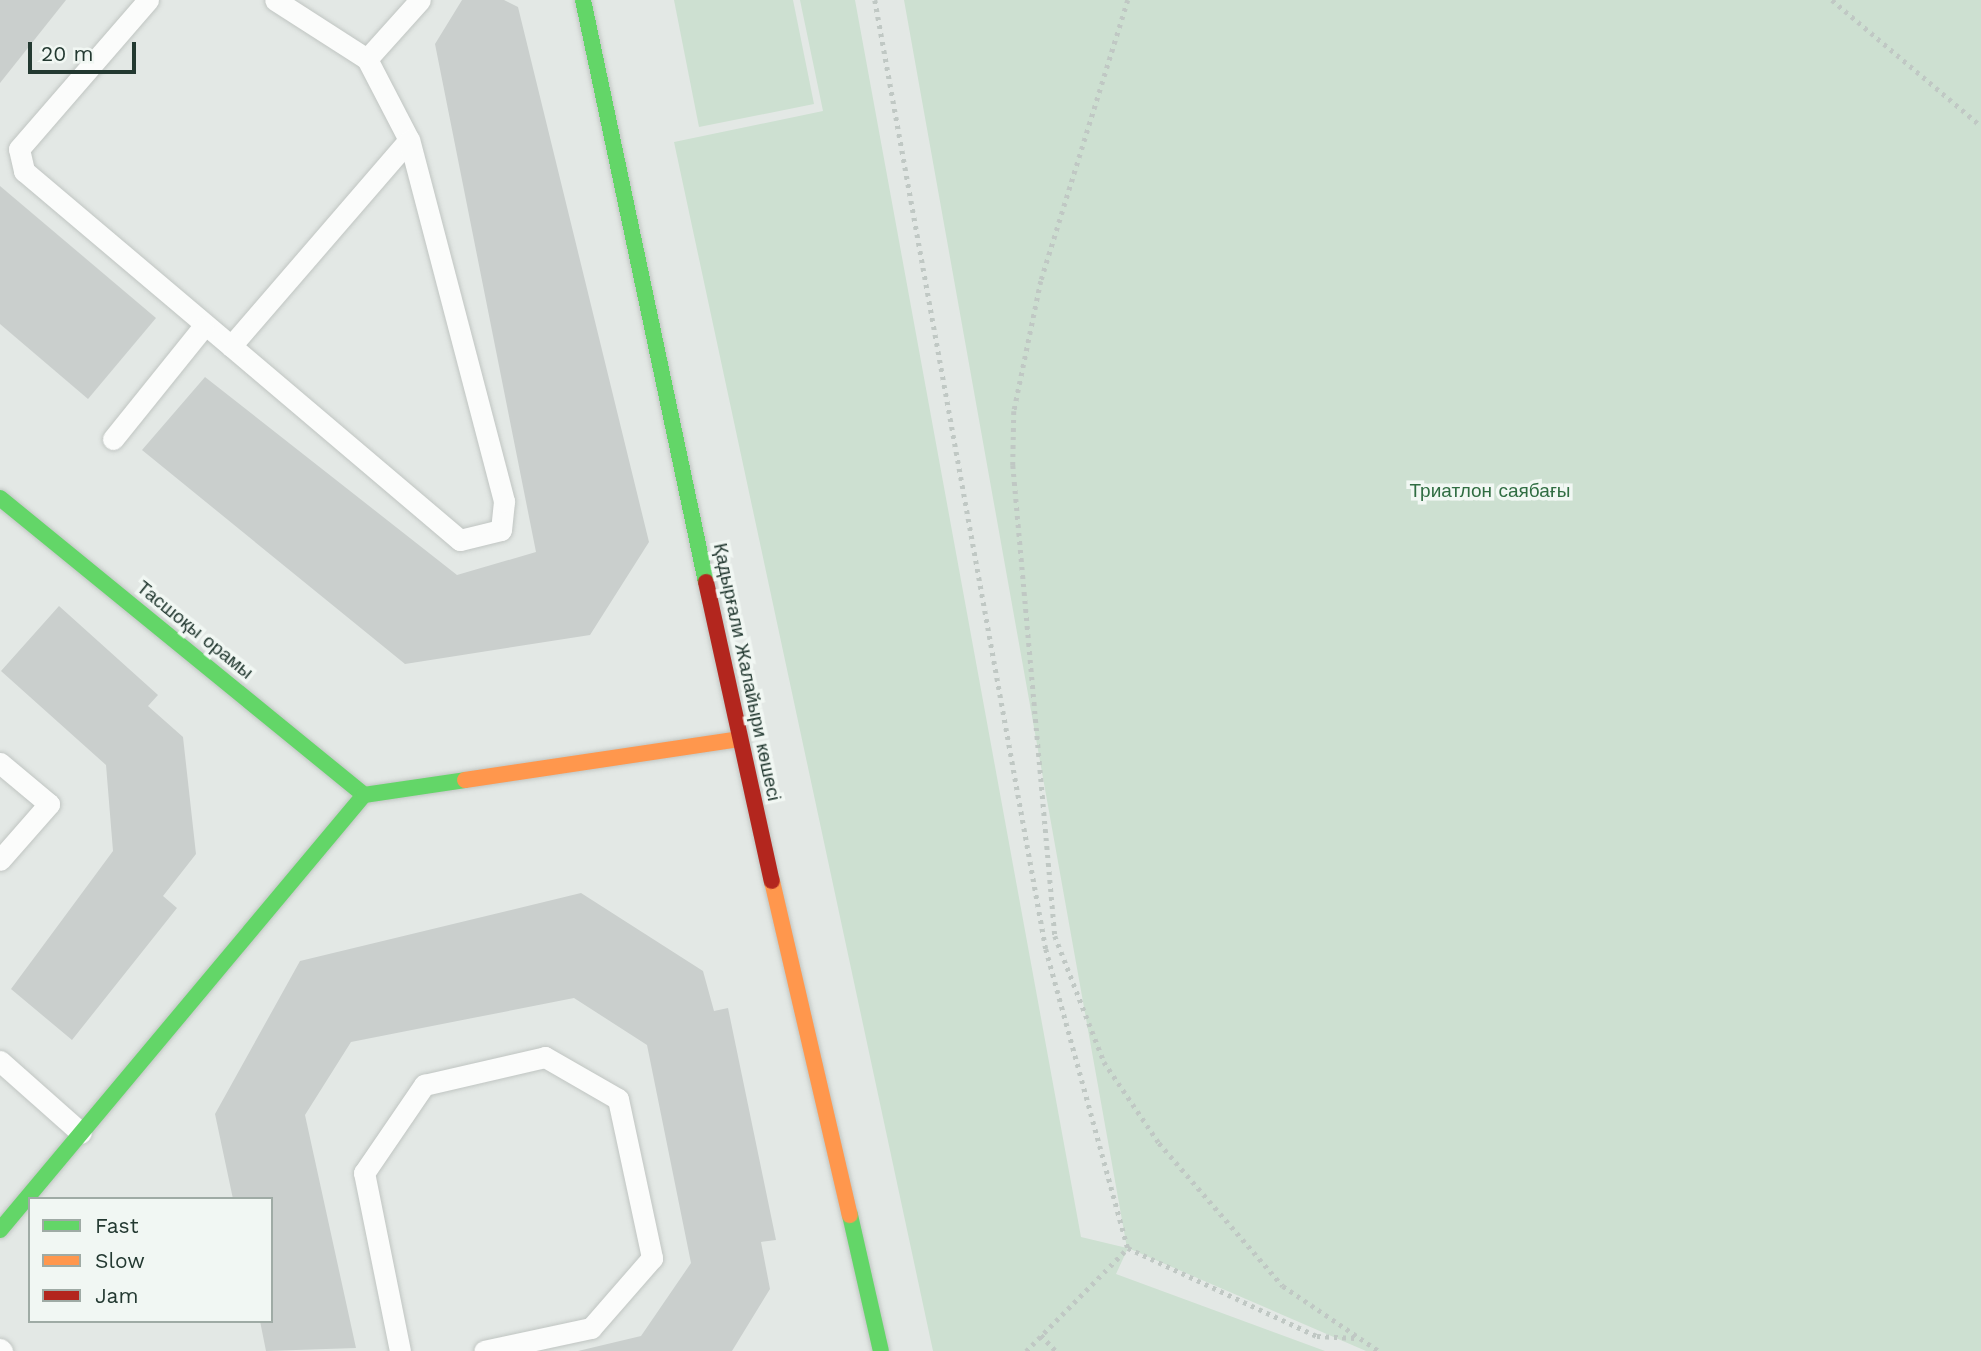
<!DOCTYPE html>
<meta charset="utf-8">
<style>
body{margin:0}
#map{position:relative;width:1981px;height:1351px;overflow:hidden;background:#e3e8e5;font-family:"Work Sans",sans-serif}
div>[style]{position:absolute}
.green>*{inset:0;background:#cde0d1}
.building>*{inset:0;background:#cacfcd}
.path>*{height:4.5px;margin-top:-2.25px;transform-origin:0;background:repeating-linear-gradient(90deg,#c0c8c4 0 3.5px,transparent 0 8.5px)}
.roads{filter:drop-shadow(0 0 2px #c0c5c2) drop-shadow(0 0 2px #c0c5c2)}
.lane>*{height:21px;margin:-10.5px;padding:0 10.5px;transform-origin:10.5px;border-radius:10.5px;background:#fbfcfb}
.fast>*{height:16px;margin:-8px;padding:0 8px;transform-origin:8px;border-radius:8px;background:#63d668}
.slow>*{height:16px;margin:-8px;padding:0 8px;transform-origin:8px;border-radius:8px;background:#ff974d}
.jam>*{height:16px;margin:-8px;padding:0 8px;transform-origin:8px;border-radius:8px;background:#b3261e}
span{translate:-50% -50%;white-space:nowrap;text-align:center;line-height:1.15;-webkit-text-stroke:7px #f1f7f3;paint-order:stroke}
.park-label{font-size:19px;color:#306d42}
.street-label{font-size:19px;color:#233931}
.legend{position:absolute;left:28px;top:1197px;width:245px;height:126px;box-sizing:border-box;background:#f1f7f3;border:2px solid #9faba5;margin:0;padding:9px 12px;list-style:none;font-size:21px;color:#233931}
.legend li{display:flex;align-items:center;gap:14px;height:35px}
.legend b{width:35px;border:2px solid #9faba5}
.scale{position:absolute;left:28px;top:42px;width:108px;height:32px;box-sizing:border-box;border:4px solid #233931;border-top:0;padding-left:9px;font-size:21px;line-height:24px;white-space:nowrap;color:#233931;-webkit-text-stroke:5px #f1f7f3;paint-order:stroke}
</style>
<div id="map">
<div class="green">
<div style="clip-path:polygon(674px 0,793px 0,814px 104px,699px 127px)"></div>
<div style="clip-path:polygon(800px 0,855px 0,1081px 1237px,1127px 1248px,904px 0,1981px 0,1981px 1351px,1366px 1351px,1128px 1248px,1116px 1274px,1325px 1351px,933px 1351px,674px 142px,823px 111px)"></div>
</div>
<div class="building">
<div style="clip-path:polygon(0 0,66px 0,0 83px)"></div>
<div style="clip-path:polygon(462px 0,504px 0,518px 7px,649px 542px,590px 635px,405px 664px,142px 450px,205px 377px,457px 575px,536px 552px,435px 44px)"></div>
<div style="clip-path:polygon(0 186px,156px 318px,88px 399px,0 324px)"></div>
<div style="clip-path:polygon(59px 606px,158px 695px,148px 706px,183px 737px,196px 854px,163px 896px,177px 908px,72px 1040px,11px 989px,113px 851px,106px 765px,1px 671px)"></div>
<div style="clip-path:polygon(581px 893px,703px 971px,714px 1011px,728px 1008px,776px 1240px,761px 1242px,770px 1289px,732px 1351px,578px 1351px,641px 1336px,691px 1263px,647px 1045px,574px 998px,351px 1042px,305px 1115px,356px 1348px,266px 1351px,260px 1321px,271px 1321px,271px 1199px,233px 1199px,215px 1114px,300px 961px)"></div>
</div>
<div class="path">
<div style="left:875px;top:0;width:964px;rotate:79.79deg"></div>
<div style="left:1046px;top:949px;width:310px;rotate:74.7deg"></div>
<div style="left:1128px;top:1248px;width:208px;rotate:25deg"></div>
<div style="left:1317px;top:1336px;width:38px;rotate:3deg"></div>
<div style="left:1128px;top:0;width:294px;rotate:107.2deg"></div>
<div style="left:1041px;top:281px;width:133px;rotate:101.7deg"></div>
<div style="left:1014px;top:411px;width:54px;rotate:91.1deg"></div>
<div style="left:1013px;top:465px;width:473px;rotate:84.9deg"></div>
<div style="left:1055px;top:936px;width:135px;rotate:68.7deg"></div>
<div style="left:1104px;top:1062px;width:98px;rotate:55.8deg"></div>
<div style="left:1159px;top:1143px;width:189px;rotate:49.1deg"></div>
<div style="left:1283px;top:1286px;width:116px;rotate:34.1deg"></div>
<div style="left:1832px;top:0;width:195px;rotate:40.2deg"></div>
<div style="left:1041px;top:1335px;width:22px;rotate:47deg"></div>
<div style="left:1026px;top:1351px;width:145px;rotate:-45.3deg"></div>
</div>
<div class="roads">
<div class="lane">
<div style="left:148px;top:0;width:197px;rotate:130.9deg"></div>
<div style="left:19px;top:149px;width:23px;rotate:77deg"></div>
<div style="left:24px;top:171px;width:271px;rotate:40.2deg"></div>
<div style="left:231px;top:346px;width:272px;rotate:-49.2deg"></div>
<div style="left:409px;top:140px;width:91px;rotate:-117.4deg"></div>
<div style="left:367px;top:59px;width:109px;rotate:-147.3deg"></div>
<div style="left:367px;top:59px;width:79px;rotate:-48.1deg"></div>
<div style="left:231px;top:346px;width:300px;rotate:40.3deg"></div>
<div style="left:460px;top:540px;width:42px;rotate:-13.7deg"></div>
<div style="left:501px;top:530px;width:29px;rotate:-84deg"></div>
<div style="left:504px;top:501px;width:373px;rotate:-104.7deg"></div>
<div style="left:113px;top:439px;width:144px;rotate:-51.2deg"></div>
<div style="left:0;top:763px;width:64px;rotate:39.9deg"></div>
<div style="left:49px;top:804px;width:74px;rotate:131.2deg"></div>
<div style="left:0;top:1061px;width:108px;rotate:41.6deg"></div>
<div style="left:0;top:1349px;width:3px;rotate:45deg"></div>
<div style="left:400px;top:1351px;width:182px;rotate:-101.4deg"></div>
<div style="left:364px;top:1173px;width:107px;rotate:-55.7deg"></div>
<div style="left:424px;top:1085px;width:124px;rotate:-13deg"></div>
<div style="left:545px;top:1057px;width:84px;rotate:29.9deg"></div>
<div style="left:618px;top:1099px;width:163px;rotate:77.9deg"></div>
<div style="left:652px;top:1258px;width:93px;rotate:131.1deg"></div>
<div style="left:591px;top:1328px;width:109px;rotate:167.9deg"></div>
</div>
<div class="fast">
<div style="left:583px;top:0;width:595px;rotate:78.07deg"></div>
<div style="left:0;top:498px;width:470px;rotate:39.2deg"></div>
<div style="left:850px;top:1215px;width:139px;rotate:77.2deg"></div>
<div style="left:0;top:1230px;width:567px;rotate:-50.08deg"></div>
<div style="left:364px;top:795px;width:102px;rotate:-8.4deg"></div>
</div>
<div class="slow">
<div style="left:465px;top:780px;width:277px;rotate:-8.5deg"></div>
<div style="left:772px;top:881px;width:343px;rotate:76.9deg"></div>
</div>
<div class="jam">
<div style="left:706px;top:582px;width:306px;rotate:77.6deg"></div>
</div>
</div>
<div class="park-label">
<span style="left:1490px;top:491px">Триатлон саябағы</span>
</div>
<div class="street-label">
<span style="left:195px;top:630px;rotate:39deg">Тасшоқы орамы</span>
<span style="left:747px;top:672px;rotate:78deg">Қадырғали Жалайыри көшесі</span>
</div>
<ul class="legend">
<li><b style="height:9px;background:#63d668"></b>Fast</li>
<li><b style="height:9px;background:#ff974d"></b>Slow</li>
<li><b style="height:9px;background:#b3261e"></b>Jam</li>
</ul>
<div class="scale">20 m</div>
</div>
